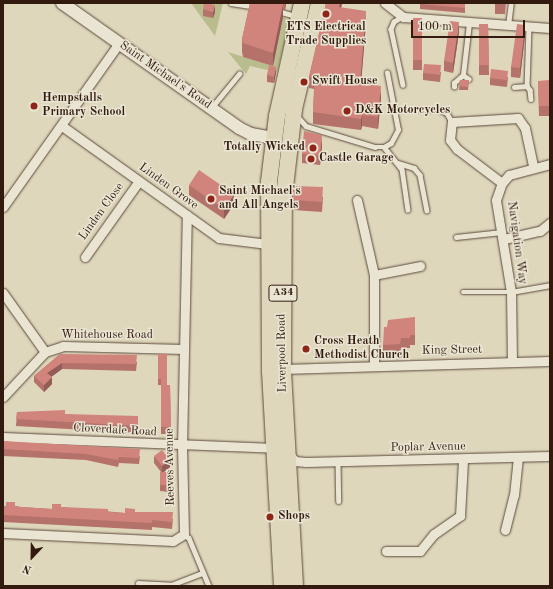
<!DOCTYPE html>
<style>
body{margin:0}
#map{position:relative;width:553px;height:589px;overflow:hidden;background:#ded7bc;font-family:"Old Standard TT",serif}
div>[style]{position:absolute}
.green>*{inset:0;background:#b9bc8c}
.roads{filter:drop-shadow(0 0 1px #5d493a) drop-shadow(0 0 1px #5d493a)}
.lane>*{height:4.5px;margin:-2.25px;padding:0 2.25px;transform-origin:2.25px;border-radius:2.25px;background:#eae5d3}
.street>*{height:9px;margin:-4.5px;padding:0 4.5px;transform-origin:4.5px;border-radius:4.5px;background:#eae5d3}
.secondary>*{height:12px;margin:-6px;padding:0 6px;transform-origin:6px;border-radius:6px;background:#eae5d3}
.highway>*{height:16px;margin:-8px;padding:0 8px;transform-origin:8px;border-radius:8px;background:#ded7bc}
.wall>*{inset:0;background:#b4726b}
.shaded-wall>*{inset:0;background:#925c57}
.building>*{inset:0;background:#d1847c}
.dots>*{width:11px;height:11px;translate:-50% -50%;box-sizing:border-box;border:2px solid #eae5d3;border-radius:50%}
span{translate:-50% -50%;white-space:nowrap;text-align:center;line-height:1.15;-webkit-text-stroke:3px #eae5d3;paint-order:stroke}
.shield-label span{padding:1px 3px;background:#eae5d3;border:1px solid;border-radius:3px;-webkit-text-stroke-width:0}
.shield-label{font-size:11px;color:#321a0f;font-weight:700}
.poi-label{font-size:12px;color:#321a0f;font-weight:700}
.left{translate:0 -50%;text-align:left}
.right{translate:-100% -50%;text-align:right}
.street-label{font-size:12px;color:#321a0f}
.frame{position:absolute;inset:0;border:4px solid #321a0f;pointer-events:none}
.north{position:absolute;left:12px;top:537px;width:40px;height:40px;-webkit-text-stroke:3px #eae5d3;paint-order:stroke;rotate:202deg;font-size:11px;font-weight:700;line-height:16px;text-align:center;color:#321a0f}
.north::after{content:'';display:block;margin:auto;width:14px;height:18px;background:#321a0f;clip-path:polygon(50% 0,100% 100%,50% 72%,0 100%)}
.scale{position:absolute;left:411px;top:20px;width:114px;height:18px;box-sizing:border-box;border:2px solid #321a0f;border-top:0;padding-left:5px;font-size:12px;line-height:14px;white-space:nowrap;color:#321a0f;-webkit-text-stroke:3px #eae5d3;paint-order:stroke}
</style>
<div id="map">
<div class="green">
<div style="clip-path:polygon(191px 3px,223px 3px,215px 36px)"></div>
<div style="clip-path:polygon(283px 17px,290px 21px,277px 72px,250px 66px,246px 74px,228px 52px,273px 66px)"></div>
</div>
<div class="roads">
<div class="lane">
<div style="left:231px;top:3px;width:24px;rotate:9deg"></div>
<div style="left:278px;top:11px;width:19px;rotate:16deg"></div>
<div style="left:402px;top:17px;width:9px;rotate:148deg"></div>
<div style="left:394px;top:22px;width:8px;rotate:113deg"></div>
<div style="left:391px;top:29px;width:57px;rotate:77.9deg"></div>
<div style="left:508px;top:26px;width:23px;rotate:-83deg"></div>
<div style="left:529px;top:27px;width:59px;rotate:91.9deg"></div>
<div style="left:527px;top:86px;width:5px;rotate:53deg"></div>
<div style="left:530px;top:90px;width:9px;rotate:84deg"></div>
<div style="left:463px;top:75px;width:7px;rotate:34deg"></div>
<div style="left:454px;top:87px;width:4px;rotate:-90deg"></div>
<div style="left:454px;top:83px;width:12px;rotate:-42deg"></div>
<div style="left:463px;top:75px;width:52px;rotate:-83.4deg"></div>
<div style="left:514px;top:87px;width:13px;rotate:-4deg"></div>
<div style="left:212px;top:107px;width:43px;rotate:-50.7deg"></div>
<div style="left:412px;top:110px;width:28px"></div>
<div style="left:440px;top:110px;width:8px;rotate:23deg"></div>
<div style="left:447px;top:113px;width:10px;rotate:61deg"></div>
<div style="left:298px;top:117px;width:12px;rotate:48deg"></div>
<div style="left:306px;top:126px;width:72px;rotate:16.9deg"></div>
<div style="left:375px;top:147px;width:9px"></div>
<div style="left:384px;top:147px;width:8px;rotate:-30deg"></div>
<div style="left:391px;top:143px;width:15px;rotate:-62deg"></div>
<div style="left:398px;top:130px;width:58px;rotate:-100.9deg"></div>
<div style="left:384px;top:147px;width:28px;rotate:51deg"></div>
<div style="left:402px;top:169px;width:41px;rotate:81.7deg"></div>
<div style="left:398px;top:163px;width:17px;rotate:17deg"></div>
<div style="left:414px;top:168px;width:9px;rotate:49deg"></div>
<div style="left:420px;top:175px;width:36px;rotate:79deg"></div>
<div style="left:456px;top:237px;width:46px;rotate:-6.2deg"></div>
<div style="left:463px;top:292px;width:48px"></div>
<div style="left:511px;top:292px;width:40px;rotate:-10deg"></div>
<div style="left:338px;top:462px;width:39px;rotate:89deg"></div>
<div style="left:184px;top:534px;width:6px;rotate:39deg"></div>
<div style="left:189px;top:538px;width:52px;rotate:67.4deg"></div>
<div style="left:138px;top:583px;width:33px;rotate:3deg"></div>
<div style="left:171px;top:585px;width:34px;rotate:-21deg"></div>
</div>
<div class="street">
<div style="left:385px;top:3px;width:23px;rotate:38deg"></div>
<div style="left:403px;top:17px;width:147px;rotate:4.3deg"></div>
<div style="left:62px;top:126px;width:193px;rotate:35.5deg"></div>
<div style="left:219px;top:238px;width:49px;rotate:7deg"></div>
<div style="left:502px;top:183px;width:56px;rotate:-142.9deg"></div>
<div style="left:457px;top:149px;width:11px;rotate:-128deg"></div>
<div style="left:450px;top:140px;width:18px;rotate:-84deg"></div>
<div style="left:452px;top:122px;width:66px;rotate:-3.5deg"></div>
<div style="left:518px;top:118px;width:12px;rotate:55deg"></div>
<div style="left:525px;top:128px;width:40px;rotate:78deg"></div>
<div style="left:357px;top:200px;width:77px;rotate:77.2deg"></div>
<div style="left:374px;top:275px;width:90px;rotate:90deg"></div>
<div style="left:3px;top:207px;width:201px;rotate:-54.7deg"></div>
<div style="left:504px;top:239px;width:37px;rotate:-13deg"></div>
<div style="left:540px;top:231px;width:13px;rotate:-39deg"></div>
<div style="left:85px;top:257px;width:93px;rotate:-54.6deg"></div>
<div style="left:374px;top:275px;width:47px;rotate:-11.1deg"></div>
<div style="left:3px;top:293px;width:72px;rotate:54.6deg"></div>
<div style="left:512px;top:362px;width:70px;rotate:-90.8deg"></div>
<div style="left:511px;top:292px;width:93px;rotate:-99.3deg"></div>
<div style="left:496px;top:200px;width:18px;rotate:-71deg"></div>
<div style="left:502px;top:183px;width:11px;rotate:-49deg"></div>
<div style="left:509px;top:175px;width:42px;rotate:-15deg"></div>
<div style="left:283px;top:369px;width:267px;rotate:-1.7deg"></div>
<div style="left:3px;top:397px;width:62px;rotate:-47deg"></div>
<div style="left:45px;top:352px;width:19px;rotate:-18deg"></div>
<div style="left:63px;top:346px;width:121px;rotate:1.4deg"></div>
<div style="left:3px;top:437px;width:271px;rotate:2.3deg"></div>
<div style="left:288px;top:453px;width:11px;rotate:49deg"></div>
<div style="left:295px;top:461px;width:11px;rotate:5deg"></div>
<div style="left:306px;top:462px;width:244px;rotate:-1.4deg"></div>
<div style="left:505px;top:530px;width:36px;rotate:-76deg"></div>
<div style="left:514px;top:495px;width:37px;rotate:-84deg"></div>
<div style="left:3px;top:533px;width:170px;rotate:2.7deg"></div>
<div style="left:173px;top:541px;width:13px;rotate:-32deg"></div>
<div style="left:184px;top:534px;width:87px;rotate:-91.3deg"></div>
<div style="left:182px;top:447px;width:232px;rotate:-88.8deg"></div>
<div style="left:386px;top:551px;width:34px"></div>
<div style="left:420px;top:551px;width:22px;rotate:-51deg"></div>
<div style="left:434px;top:534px;width:32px;rotate:-35deg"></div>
<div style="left:460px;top:516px;width:56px;rotate:-86.9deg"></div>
</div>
<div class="secondary">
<div style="left:62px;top:3px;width:217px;rotate:35.2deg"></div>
<div style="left:239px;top:128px;width:13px;rotate:27deg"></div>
<div style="left:251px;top:134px;width:22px;rotate:10deg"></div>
</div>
<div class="highway">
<div style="left:282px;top:586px;width:215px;rotate:-93.2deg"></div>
<div style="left:270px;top:371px;width:189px;rotate:-90.3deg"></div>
<div style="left:269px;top:182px;width:66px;rotate:-83.1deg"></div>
<div style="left:277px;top:116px;width:116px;rotate:-77.5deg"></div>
<div style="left:295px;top:586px;width:217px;rotate:-93.2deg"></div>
<div style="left:283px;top:369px;width:173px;rotate:-89.7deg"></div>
<div style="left:284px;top:196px;width:88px;rotate:-83.4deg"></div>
<div style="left:294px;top:109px;width:109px;rotate:-76.7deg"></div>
</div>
</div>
<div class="wall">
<div style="clip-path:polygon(250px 3px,286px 3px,285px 10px,283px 10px,283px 17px,273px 66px,243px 57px,242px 52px,242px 39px)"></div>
<div style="clip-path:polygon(326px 3px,342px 3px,341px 8px,366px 23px,361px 83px,381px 97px,378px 129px,362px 126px,361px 130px,313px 124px,313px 112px,314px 89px,309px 88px,309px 77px)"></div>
<div style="clip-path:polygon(420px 3px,465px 3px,465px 13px,420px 9px)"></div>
<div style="clip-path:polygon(495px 3px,506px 3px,505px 14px,495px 14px)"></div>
<div style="clip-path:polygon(203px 9px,215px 12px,213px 18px,203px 16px)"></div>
<div style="clip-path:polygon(413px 18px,422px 18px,422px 70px,413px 70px)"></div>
<div style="clip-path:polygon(479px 24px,488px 24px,489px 75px,479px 75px)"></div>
<div style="clip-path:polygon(459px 32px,453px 73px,444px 71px,444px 61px)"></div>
<div style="clip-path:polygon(525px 35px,520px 78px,511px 77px,511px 67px)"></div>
<div style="clip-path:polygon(441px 72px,440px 82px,423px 80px,423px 73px)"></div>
<div style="clip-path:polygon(276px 73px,274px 83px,267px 82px,267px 75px)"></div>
<div style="clip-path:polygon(508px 77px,507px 87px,490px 85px,490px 78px)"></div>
<div style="clip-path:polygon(460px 80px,469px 80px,468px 90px,459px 90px)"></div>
<div style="clip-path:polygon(538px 81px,550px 106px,550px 116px,539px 116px)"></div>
<div style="clip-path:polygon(322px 145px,320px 165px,302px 163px,302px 154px)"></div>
<div style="clip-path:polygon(189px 185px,234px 204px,224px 219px,189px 195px)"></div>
<div style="clip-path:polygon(294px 186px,323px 197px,322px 212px,293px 210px)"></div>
<div style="clip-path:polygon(415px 317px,415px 345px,410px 345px,410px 348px,401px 348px,400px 354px,383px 355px,383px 345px,387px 327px)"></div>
<div style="clip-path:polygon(60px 354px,137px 362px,136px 371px,62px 369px,51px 377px,52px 384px,44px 392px,34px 382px,34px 376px)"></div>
<div style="clip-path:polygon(158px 354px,167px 385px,170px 385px,171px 434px,161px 434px,161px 385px,158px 385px)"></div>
<div style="clip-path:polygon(17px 412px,65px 414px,138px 423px,138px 433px,16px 426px)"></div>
<div style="clip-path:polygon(3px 441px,140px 456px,139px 464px,119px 463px,118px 467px,86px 460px,3px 456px)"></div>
<div style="clip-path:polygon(154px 456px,170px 467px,164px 472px,171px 472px,170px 492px,160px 491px,160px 472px,161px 472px,154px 463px)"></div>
<div style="clip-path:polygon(3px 506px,15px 506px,21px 507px,52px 509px,61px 507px,125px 513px,135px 512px,173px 519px,172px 529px,152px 527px,152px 530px,3px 522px)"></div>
</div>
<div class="shaded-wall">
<div style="clip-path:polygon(285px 3px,286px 3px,285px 10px)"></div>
<div style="clip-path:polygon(340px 3px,342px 3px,339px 19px,339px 7px)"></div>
<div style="clip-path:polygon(283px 4px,283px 17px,273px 66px,273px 53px)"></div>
<div style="clip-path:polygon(215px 5px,215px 12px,213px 18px,213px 12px)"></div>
<div style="clip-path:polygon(366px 11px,366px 23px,360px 95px,360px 83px)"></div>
<div style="clip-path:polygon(459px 22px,459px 32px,453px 73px,453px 63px)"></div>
<div style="clip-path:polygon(525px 25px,525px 35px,520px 78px,520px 68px)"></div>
<div style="clip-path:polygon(276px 67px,276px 73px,274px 83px,274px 77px)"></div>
<div style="clip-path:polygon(381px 86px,381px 97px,378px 129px,378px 117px)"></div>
<div style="clip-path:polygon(362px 115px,362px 126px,361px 130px,361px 119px)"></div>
<div style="clip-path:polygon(322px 135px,322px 145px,320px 165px,320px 155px)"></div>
<div style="clip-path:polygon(234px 194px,234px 204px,224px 219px,224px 209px)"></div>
<div style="clip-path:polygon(62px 363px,62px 369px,47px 380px,47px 373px)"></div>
<div style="clip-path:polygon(52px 377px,52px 384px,44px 392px,44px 385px)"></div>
<div style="clip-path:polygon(170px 460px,170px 467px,162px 473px,162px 466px)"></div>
</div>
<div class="building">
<div style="clip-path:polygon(204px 3px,215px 5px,213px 12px,203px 9px)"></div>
<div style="clip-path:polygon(250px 3px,277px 3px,283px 4px,273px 53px,243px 43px,242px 39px)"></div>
<div style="clip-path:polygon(326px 3px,340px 3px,339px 7px,366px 11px,360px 83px,381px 86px,378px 117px,362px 115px,361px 119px,313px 112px,315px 77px,309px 77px)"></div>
<div style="clip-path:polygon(420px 3px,465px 3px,465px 8px,420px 4px)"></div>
<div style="clip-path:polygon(495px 3px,505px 3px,505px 4px,495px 4px)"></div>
<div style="clip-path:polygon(413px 18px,422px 18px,422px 60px,413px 60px)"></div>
<div style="clip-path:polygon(450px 21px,459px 22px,453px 63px,444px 61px)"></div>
<div style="clip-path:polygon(479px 24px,488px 24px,489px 65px,479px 65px)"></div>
<div style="clip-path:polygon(517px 24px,525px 25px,520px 68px,511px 67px)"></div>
<div style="clip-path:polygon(424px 64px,441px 65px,440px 75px,423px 73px)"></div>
<div style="clip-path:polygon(269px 65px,276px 67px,274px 77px,267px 75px)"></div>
<div style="clip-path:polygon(491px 69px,508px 71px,507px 80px,490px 78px)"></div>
<div style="clip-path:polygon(460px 80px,469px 80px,468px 87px,459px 86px)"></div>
<div style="clip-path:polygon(549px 80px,550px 106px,539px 106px,538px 81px)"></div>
<div style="clip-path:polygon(304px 131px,322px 135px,320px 155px,302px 154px)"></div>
<div style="clip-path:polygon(199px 170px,234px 194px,224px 209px,189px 185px)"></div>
<div style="clip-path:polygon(294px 186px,323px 187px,322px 202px,293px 200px)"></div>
<div style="clip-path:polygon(415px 317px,415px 335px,410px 335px,410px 338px,401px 338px,400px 344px,383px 345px,384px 327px,387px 327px,388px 320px)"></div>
<div style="clip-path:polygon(60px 354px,137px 355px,136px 364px,62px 363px,47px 373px,52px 377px,44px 385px,34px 376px)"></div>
<div style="clip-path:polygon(158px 354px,167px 354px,167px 385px,170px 385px,171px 427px,161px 427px,161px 379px,158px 379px)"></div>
<div style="clip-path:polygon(65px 410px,65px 414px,138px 416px,138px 426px,16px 419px,17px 412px)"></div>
<div style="clip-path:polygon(3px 441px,140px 449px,139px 458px,119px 457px,118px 460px,86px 454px,3px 449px)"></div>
<div style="clip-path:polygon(162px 450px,170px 460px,162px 466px,154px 456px)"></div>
<div style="clip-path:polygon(160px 472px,171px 472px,170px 485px,160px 485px)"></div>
<div style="clip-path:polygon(6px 502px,15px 502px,15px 506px,21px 507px,52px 509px,52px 504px,61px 504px,61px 507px,108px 509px,108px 512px,125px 513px,125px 508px,135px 509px,135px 512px,173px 512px,172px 522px,152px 520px,152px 523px,3px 515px,3px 506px,6px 506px)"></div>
</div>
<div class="dots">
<div style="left:326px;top:14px;background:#8f2418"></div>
<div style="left:304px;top:82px;background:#8f2418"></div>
<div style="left:34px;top:106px;background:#8f2418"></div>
<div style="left:347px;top:111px;background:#8f2418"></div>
<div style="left:313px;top:148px;background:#8f2418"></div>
<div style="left:311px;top:159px;background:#8f2418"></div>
<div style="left:211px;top:199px;background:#8f2418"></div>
<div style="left:306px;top:349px;background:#8f2418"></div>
<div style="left:270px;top:517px;background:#8f2418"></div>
</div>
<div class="shield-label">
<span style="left:283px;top:293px">A34</span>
</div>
<div class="poi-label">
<span style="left:326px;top:35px">ETS Electrical<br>Trade Supplies</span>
<span class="left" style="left:312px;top:82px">Swift House</span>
<span class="left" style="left:42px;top:106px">Hempstalls<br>Primary School</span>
<span class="left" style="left:355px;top:111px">D&amp;K Motorcycles</span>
<span class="right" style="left:305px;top:148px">Totally Wicked</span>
<span class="left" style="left:319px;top:159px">Castle Garage</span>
<span class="left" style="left:219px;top:199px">Saint Michael's<br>and All Angels</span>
<span class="left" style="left:314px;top:349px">Cross Heath<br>Methodist Church</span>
<span class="left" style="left:278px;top:517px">Shops</span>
</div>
<div class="street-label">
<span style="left:165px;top:76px;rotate:35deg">Saint Michael's Road</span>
<span style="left:168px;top:187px;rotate:36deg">Linden Grove</span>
<span style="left:102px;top:212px;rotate:-54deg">Linden Close</span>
<span style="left:516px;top:243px;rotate:82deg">Navigation Way</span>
<span style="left:107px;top:336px">Whitehouse Road</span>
<span style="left:452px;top:351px;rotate:-1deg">King Street</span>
<span style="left:283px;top:353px;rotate:-91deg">Liverpool Road</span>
<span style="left:115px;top:431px;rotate:3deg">Cloverdale Road</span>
<span style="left:428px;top:448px;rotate:-1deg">Poplar Avenue</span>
<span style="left:171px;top:467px;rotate:-91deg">Reeves Avenue</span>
</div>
<div class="frame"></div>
<div class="north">N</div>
<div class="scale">100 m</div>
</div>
